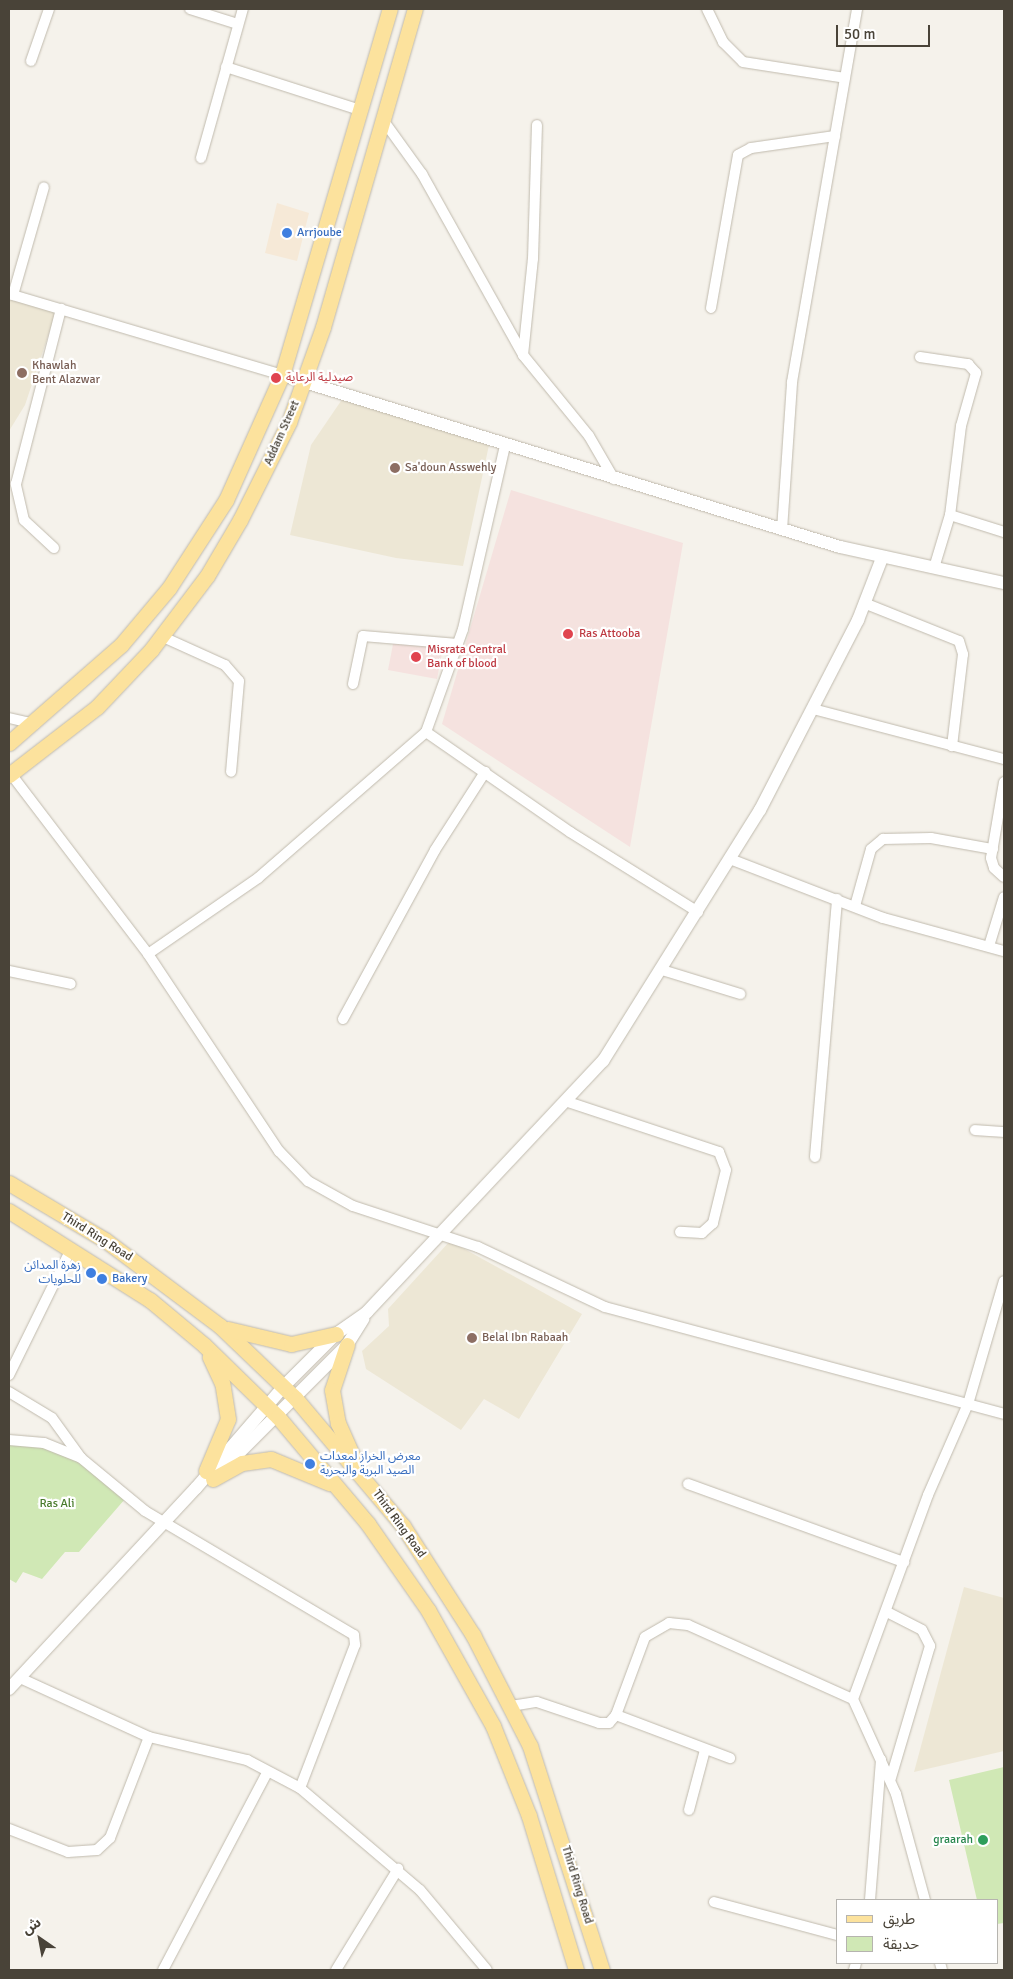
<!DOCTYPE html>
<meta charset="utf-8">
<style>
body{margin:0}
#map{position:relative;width:1013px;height:1979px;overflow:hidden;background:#f5f2eb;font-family:Signika,"Noto Sans Arabic",sans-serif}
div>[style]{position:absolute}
.commercial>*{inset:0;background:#f6e9d7}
.education>*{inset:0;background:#ede7d5}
.medical>*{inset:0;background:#f5e2df}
.green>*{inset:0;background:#d0e8b5}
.roads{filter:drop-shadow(0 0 1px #c0baad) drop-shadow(0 0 1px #c0baad)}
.minor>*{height:10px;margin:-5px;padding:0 5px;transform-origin:5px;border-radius:5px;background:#fff}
.tertiary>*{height:12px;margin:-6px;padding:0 6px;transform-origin:6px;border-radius:6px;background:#fff}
.primary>*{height:15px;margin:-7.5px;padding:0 7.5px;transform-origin:7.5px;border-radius:7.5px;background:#fce29d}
.dots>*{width:14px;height:14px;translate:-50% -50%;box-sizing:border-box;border:2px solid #fff;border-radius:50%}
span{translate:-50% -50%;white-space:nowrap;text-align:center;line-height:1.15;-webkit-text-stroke:4.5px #fff;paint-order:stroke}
.shop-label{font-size:12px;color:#366cbe}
.left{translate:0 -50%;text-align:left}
.right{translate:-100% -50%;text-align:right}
.education-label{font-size:12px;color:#785e54}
.health-label{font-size:12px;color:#be3a42}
.street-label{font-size:12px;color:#494338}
.park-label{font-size:12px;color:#497b2c}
.leisure-label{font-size:12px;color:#27864d}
.frame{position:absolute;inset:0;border:10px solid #494338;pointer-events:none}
.legend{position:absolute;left:836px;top:1899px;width:162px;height:65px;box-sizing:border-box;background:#fff;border:1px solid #b6b4af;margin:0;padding:6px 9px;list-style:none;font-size:15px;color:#494338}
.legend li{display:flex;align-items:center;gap:10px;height:25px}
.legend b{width:25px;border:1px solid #b6b4af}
.north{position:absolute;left:15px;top:1914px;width:50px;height:50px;-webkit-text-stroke:4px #fff;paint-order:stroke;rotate:327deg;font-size:14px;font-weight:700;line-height:20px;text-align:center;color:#494338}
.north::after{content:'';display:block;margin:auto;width:18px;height:22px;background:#494338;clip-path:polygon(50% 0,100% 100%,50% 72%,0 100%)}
.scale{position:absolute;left:836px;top:25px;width:94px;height:22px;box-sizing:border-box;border:2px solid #494338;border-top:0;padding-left:6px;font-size:15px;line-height:18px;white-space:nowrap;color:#494338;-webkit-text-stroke:4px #fff;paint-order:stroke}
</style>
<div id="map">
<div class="commercial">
<div style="clip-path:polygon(277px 203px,309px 213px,297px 261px,265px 253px)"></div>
</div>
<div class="education">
<div style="clip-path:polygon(9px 299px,56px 312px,25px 405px,9px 431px)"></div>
<div style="clip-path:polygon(343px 398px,489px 445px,463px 566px,396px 558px,290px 535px,311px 445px)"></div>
<div style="clip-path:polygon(450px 1241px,582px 1314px,519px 1419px,484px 1399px,461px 1430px,366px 1369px,362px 1351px,389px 1326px,388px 1309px)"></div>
<div style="clip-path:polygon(964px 1587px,1004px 1598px,1004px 1751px,914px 1772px)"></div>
</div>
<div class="medical">
<div style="clip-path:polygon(511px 490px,683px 543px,630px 847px,442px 724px)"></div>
<div style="clip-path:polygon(395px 634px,444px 643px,437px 679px,388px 670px)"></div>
</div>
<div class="green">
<div style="clip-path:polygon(9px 1441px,28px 1441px,70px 1455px,125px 1499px,79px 1552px,65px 1552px,42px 1579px,23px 1572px,16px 1583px,9px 1579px)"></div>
<div style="clip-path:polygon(1004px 1767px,1004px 1923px,997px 1924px,997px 1900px,977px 1900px,949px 1780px)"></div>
</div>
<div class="roads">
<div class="minor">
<div style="left:190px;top:9px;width:50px;rotate:17.4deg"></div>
<div style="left:707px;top:9px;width:37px;rotate:64deg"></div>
<div style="left:723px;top:42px;width:28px;rotate:45deg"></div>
<div style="left:743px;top:62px;width:103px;rotate:8.9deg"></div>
<div style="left:31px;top:61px;width:55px;rotate:-70.9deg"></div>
<div style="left:226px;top:67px;width:141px;rotate:17.8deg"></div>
<div style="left:383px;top:120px;width:67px;rotate:54.2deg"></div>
<div style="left:422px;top:174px;width:207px;rotate:60.8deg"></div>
<div style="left:523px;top:355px;width:104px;rotate:50.8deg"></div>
<div style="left:589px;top:436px;width:50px;rotate:59.8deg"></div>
<div style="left:201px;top:158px;width:155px;rotate:-74.3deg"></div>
<div style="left:9px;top:294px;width:285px;rotate:16.5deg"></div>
<div style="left:13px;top:295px;width:112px;rotate:-74deg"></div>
<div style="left:711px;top:308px;width:155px;rotate:-80deg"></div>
<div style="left:738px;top:155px;width:15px;rotate:-28deg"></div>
<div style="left:751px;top:148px;width:85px;rotate:-8.1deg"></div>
<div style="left:523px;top:355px;width:97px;rotate:-84.1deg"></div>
<div style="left:533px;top:259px;width:134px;rotate:-88.3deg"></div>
<div style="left:920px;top:357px;width:49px;rotate:8.3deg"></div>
<div style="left:968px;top:364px;width:12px;rotate:48deg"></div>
<div style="left:976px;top:373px;width:55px;rotate:105.8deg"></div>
<div style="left:961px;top:426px;width:90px;rotate:97deg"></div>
<div style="left:950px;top:515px;width:55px;rotate:106.8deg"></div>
<div style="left:950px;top:515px;width:57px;rotate:17.5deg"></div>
<div style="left:782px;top:530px;width:148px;rotate:-86.1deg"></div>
<div style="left:792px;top:382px;width:379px;rotate:-80.1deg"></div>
<div style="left:54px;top:548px;width:41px;rotate:-137deg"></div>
<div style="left:24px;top:520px;width:37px;rotate:-103deg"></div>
<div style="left:16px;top:484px;width:181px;rotate:-75.6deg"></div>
<div style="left:864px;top:603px;width:102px;rotate:21.8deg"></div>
<div style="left:959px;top:641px;width:14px;rotate:73deg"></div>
<div style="left:963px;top:654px;width:93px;rotate:96.8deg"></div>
<div style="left:163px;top:637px;width:68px;rotate:24.3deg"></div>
<div style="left:225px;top:665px;width:21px;rotate:49deg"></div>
<div style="left:239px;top:681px;width:91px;rotate:95deg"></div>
<div style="left:353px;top:684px;width:49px;rotate:-78.2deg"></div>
<div style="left:363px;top:636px;width:95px;rotate:4.8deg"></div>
<div style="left:813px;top:709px;width:197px;rotate:14.7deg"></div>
<div style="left:9px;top:718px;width:27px;rotate:13deg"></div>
<div style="left:426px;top:732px;width:175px;rotate:34.8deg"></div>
<div style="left:570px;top:832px;width:151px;rotate:32deg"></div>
<div style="left:11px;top:774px;width:226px;rotate:52.7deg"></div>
<div style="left:148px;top:954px;width:237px;rotate:56.4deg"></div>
<div style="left:279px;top:1151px;width:42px;rotate:46deg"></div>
<div style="left:308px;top:1181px;width:51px;rotate:29.1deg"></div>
<div style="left:353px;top:1206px;width:132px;rotate:18.2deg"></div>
<div style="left:478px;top:1247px;width:140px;rotate:25.3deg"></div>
<div style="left:605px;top:1307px;width:413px;rotate:15deg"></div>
<div style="left:1004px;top:782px;width:77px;rotate:99.7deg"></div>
<div style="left:991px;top:858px;width:10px;rotate:73deg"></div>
<div style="left:994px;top:868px;width:13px;rotate:42deg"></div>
<div style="left:730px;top:859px;width:164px;rotate:21.1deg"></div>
<div style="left:883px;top:918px;width:125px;rotate:15.3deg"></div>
<div style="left:855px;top:906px;width:59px;rotate:-74.3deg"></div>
<div style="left:871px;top:849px;width:16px;rotate:-40deg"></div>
<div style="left:883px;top:839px;width:48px;rotate:-1.2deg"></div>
<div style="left:931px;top:838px;width:63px;rotate:10.1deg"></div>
<div style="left:989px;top:946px;width:51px;rotate:-73deg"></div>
<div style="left:148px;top:954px;width:134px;rotate:-34.6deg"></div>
<div style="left:258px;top:878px;width:223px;rotate:-41deg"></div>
<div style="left:426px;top:732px;width:109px;rotate:-70.2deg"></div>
<div style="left:463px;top:629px;width:188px;rotate:-77.1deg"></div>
<div style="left:662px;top:970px;width:82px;rotate:17.1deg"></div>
<div style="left:9px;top:971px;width:63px;rotate:11.8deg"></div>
<div style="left:343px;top:1019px;width:192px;rotate:-61.4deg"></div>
<div style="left:435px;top:850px;width:93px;rotate:-57.3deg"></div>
<div style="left:568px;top:1102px;width:159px;rotate:18.3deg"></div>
<div style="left:719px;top:1152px;width:19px;rotate:69deg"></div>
<div style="left:726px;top:1170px;width:55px;rotate:103.8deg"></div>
<div style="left:713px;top:1223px;width:15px;rotate:138deg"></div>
<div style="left:702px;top:1233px;width:22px;rotate:-177deg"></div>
<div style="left:975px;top:1130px;width:29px;rotate:4deg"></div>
<div style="left:815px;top:1157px;width:259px;rotate:-85.1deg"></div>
<div style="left:9px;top:1375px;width:140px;rotate:-63.8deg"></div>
<div style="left:9px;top:1392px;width:50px;rotate:31.2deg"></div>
<div style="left:52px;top:1418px;width:49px;rotate:54.1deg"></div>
<div style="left:81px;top:1458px;width:83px;rotate:39.6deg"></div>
<div style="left:145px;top:1511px;width:243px;rotate:30.7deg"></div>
<div style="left:354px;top:1635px;width:10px;rotate:84deg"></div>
<div style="left:355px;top:1645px;width:153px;rotate:111deg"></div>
<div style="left:9px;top:1440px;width:35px;rotate:5deg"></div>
<div style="left:44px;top:1443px;width:40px;rotate:22deg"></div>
<div style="left:688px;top:1484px;width:230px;rotate:19.9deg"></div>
<div style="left:887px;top:1612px;width:39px;rotate:27deg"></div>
<div style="left:922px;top:1630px;width:18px;rotate:63deg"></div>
<div style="left:930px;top:1646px;width:138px;rotate:106.5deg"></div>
<div style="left:20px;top:1678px;width:142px;rotate:24.6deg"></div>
<div style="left:149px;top:1737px;width:101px;rotate:13.2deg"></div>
<div style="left:247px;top:1760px;width:60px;rotate:27.8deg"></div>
<div style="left:300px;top:1788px;width:157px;rotate:40.4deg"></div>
<div style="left:420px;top:1890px;width:104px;rotate:50.1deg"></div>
<div style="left:511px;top:1706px;width:26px;rotate:-9deg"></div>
<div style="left:537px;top:1702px;width:65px;rotate:18.7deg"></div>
<div style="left:599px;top:1723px;width:10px"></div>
<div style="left:609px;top:1723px;width:11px;rotate:-49deg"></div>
<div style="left:616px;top:1715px;width:83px;rotate:-69.6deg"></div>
<div style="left:645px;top:1637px;width:28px;rotate:-30deg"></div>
<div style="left:669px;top:1623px;width:19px;rotate:6deg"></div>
<div style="left:688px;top:1625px;width:181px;rotate:24.2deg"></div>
<div style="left:616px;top:1715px;width:122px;rotate:20.7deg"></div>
<div style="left:689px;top:1810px;width:62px;rotate:-75.1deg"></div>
<div style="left:9px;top:1829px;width:63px;rotate:21.3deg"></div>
<div style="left:68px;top:1852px;width:29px;rotate:-4deg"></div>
<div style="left:97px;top:1850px;width:18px;rotate:-43deg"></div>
<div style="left:110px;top:1838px;width:108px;rotate:-68.9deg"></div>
<div style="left:870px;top:1900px;width:141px;rotate:-85.5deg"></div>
<div style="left:925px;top:1900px;width:110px;rotate:-105.3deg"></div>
<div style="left:896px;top:1794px;width:104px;rotate:-114.4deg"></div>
<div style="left:853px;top:1699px;width:217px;rotate:-69.8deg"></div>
<div style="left:928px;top:1495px;width:99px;rotate:-66.3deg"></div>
<div style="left:968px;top:1404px;width:128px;rotate:-73.7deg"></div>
<div style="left:714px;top:1902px;width:127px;rotate:15deg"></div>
<div style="left:940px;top:1963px;width:7px;rotate:74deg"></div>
<div style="left:163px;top:1970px;width:223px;rotate:-62.2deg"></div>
<div style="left:336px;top:1970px;width:119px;rotate:-58.5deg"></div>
<div style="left:854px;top:1970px;width:7px;rotate:-74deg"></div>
</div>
<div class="tertiary">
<div style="left:282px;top:375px;width:584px;rotate:17.13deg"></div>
<div style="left:840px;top:547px;width:168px;rotate:12.4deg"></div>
<div style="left:222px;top:1470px;width:177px;rotate:-45deg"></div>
<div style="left:347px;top:1345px;width:31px;rotate:-58deg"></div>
<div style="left:9px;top:1689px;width:275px;rotate:-47.1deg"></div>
<div style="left:196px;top:1488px;width:135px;rotate:-49.2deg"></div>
<div style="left:284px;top:1386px;width:74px;rotate:-45deg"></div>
<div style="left:336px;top:1334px;width:38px;rotate:-35deg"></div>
<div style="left:367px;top:1312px;width:345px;rotate:-46.8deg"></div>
<div style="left:603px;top:1061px;width:296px;rotate:-58deg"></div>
<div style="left:760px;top:810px;width:214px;rotate:-62.7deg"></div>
<div style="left:858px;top:620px;width:66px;rotate:-68.8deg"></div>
</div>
<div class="primary">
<div style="left:9px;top:743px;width:149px;rotate:-41.2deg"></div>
<div style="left:121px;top:645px;width:75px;rotate:-49.9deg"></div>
<div style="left:169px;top:588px;width:105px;rotate:-57.1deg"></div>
<div style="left:226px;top:500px;width:137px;rotate:-65.9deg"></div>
<div style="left:282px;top:375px;width:382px;rotate:-73.6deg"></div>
<div style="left:9px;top:775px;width:111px;rotate:-37.7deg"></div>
<div style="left:97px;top:707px;width:79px;rotate:-46.5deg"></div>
<div style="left:151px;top:650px;width:93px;rotate:-52.9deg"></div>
<div style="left:207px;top:576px;width:65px;rotate:-59.5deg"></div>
<div style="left:240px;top:520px;width:110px;rotate:-63.4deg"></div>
<div style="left:289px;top:422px;width:101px;rotate:-70.3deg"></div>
<div style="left:323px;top:327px;width:331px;rotate:-73.9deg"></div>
<div style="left:9px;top:1183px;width:112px;rotate:30.7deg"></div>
<div style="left:105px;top:1240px;width:144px;rotate:36.8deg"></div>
<div style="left:220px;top:1326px;width:105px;rotate:43.8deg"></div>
<div style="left:296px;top:1399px;width:166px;rotate:49.9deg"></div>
<div style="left:403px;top:1526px;width:130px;rotate:57.3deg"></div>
<div style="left:473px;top:1635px;width:125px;rotate:62.8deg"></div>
<div style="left:530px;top:1746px;width:235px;rotate:72.2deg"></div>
<div style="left:9px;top:1211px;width:167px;rotate:32.3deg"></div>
<div style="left:150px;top:1300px;width:70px;rotate:39.8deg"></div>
<div style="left:204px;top:1345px;width:103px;rotate:44.2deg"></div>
<div style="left:278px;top:1417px;width:140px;rotate:49.9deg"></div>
<div style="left:368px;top:1524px;width:105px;rotate:55.1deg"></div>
<div style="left:428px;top:1610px;width:133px;rotate:60.7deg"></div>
<div style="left:493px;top:1726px;width:97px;rotate:68.2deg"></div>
<div style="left:529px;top:1816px;width:161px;rotate:73deg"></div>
<div style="left:228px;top:1329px;width:65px;rotate:13.4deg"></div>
<div style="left:291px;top:1344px;width:46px;rotate:-12.5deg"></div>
<div style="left:347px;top:1345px;width:47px;rotate:108.4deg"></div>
<div style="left:332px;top:1390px;width:34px;rotate:80deg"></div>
<div style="left:338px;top:1423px;width:35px;rotate:66deg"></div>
<div style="left:206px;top:1471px;width:56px;rotate:-67.1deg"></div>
<div style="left:228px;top:1419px;width:36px;rotate:-99deg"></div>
<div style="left:222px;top:1383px;width:29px;rotate:-115deg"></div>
<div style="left:213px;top:1479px;width:33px;rotate:-29deg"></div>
<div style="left:242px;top:1463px;width:29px;rotate:-8deg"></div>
<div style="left:271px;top:1459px;width:63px;rotate:22.5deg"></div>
</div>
</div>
<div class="dots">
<div style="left:287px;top:233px;background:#3f7fe0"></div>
<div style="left:22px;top:373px;background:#8d6e63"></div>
<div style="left:276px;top:378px;background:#e0444e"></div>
<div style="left:395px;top:468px;background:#8d6e63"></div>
<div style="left:568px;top:634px;background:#e0444e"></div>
<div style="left:416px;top:657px;background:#e0444e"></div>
<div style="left:91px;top:1273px;background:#3f7fe0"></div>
<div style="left:102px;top:1279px;background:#3f7fe0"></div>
<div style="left:472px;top:1338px;background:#8d6e63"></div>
<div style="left:310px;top:1464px;background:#3f7fe0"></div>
<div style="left:983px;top:1840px;background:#2e9e5b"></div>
</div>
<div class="shop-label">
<span class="left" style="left:297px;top:233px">Arrjoube</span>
<span class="right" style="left:81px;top:1273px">زهرة المدائن<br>للحلويات</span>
<span class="left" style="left:112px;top:1279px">Bakery</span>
<span class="left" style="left:320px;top:1464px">معرض الخراز لمعدات<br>الصيد البرية والبحرية</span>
</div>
<div class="education-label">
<span class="left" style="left:32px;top:373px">Khawlah<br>Bent Alazwar</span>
<span class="left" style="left:405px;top:468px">Sa'doun Asswehly</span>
<span class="left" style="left:482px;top:1338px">Belal Ibn Rabaah</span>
</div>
<div class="health-label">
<span class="left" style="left:286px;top:378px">صيدلية الرعاية</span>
<span class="left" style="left:579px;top:634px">Ras Attooba</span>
<span class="left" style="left:427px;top:657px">Misrata Central<br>Bank of blood</span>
</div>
<div class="street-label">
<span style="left:282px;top:433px;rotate:-66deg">Addam Street</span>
<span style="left:97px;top:1237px;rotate:32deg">Third Ring Road</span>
<span style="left:399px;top:1524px;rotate:54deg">Third Ring Road</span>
<span style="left:577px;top:1885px;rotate:73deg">Third Ring Road</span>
</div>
<div class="park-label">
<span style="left:57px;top:1504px">Ras Ali</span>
</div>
<div class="leisure-label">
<span class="right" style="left:973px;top:1840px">graarah</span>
</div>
<div class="frame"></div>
<ul class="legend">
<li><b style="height:6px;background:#fce29d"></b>طريق</li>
<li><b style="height:14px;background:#d0e8b5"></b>حديقة</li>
</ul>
<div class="north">ش</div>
<div class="scale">50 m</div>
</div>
